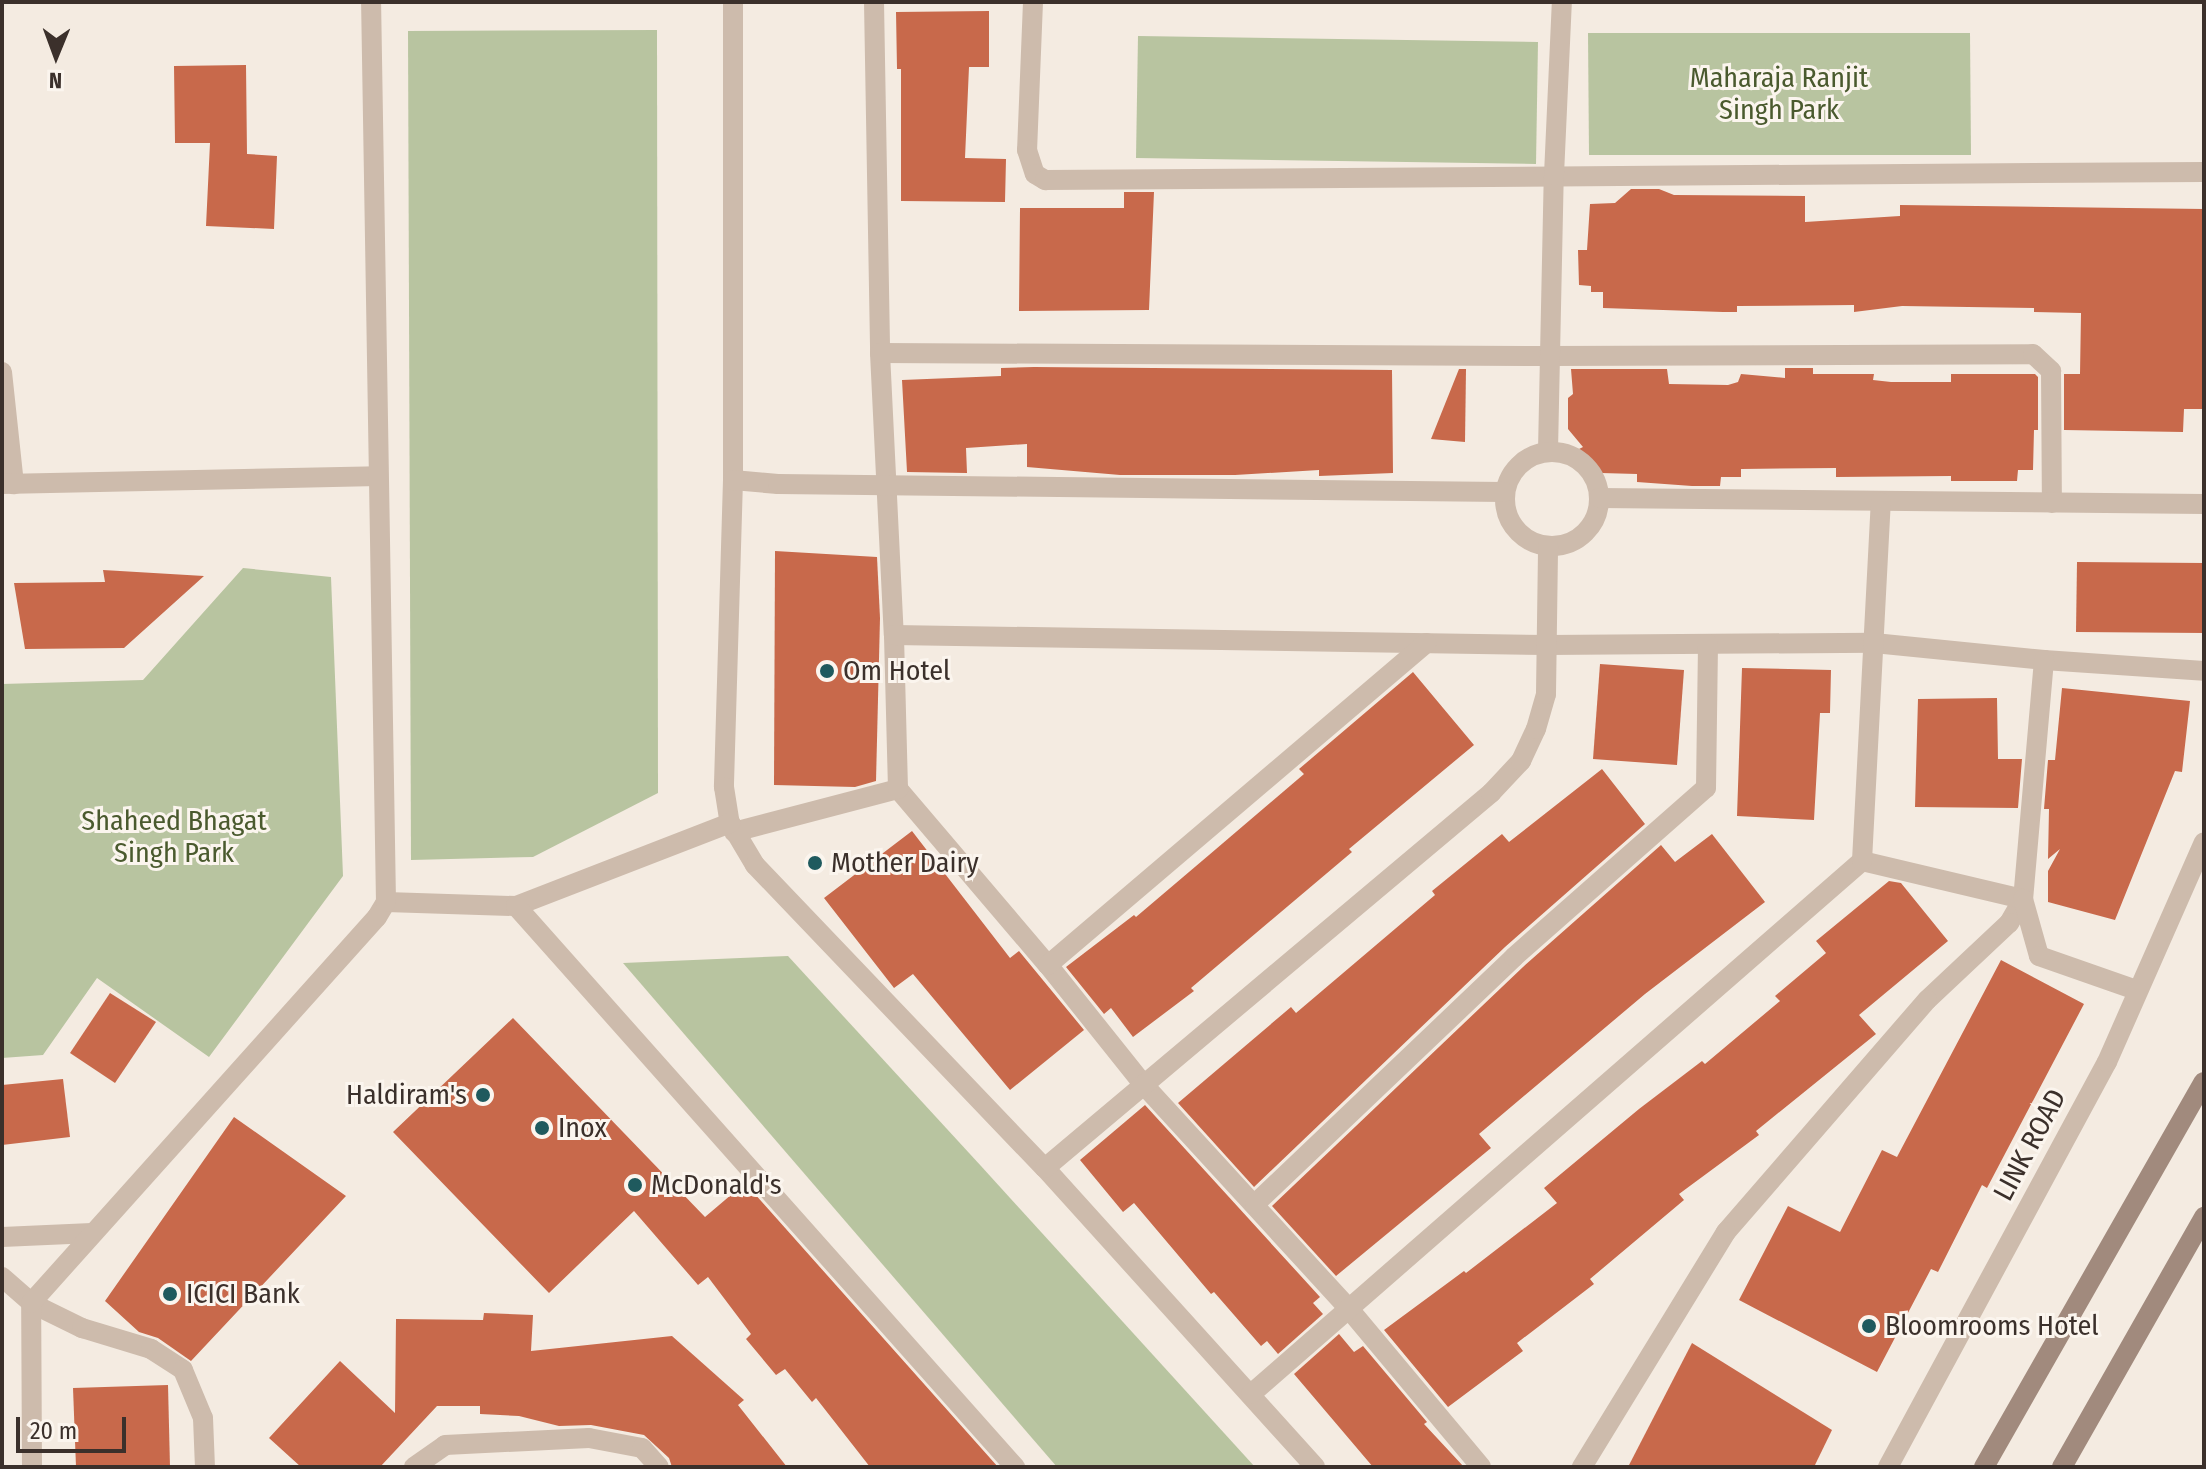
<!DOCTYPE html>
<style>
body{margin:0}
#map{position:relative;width:2206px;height:1469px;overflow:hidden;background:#f4ebe1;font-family:"Fira Sans Condensed",sans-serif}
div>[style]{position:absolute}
.green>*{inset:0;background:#b8c4a0}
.building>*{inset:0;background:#c8694b}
.minor>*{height:20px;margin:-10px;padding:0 10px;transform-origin:10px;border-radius:10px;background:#cdbbac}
.minor>.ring{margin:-10px;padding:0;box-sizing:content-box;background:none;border:20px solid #cdbbac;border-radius:50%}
.secondary>*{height:20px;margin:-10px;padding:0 10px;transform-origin:10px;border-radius:10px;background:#a18a7d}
.dots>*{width:22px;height:22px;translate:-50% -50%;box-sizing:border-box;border:4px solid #fbf5ee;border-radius:50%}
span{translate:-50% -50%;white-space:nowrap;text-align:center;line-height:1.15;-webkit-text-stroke:6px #fbf5ee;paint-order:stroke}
.park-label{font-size:28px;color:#4a5a2e}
.poi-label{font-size:28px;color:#3b302b}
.left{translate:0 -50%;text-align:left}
.right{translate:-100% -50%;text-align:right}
.street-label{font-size:28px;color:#3b302b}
.frame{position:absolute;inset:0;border:4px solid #3b302b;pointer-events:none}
.north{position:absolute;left:16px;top:16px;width:80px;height:80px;-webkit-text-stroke:6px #fbf5ee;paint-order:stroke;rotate:181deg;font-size:22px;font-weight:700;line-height:32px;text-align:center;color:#3b302b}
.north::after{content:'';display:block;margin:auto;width:28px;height:36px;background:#3b302b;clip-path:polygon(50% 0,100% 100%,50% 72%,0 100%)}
.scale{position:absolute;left:16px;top:1417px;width:110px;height:36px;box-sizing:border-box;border:4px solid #3b302b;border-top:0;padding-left:10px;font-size:24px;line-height:28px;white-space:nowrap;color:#3b302b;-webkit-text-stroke:6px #fbf5ee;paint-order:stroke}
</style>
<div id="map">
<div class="green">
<div style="clip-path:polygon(657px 30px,658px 793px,533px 857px,411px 860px,408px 31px)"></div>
<div style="clip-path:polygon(1588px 33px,1970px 33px,1971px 155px,1589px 155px)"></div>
<div style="clip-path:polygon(1138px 36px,1538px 42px,1536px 164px,1136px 158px)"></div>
<div style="clip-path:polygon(243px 568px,331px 577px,343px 876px,209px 1057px,97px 978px,43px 1055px,2px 1058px,2px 684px,143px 680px)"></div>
<div style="clip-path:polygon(788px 956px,981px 1166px,1255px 1467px,1057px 1467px,623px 963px)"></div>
</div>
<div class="building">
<div style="clip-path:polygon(989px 11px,989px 67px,969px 67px,965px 158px,1006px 159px,1005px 202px,901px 201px,901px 69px,897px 69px,896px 12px)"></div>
<div style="clip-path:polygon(246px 65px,247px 154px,277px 156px,274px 229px,206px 226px,210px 143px,175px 143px,174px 66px)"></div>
<div style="clip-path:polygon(1631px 189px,1659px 189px,1674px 195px,1805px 196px,1805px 222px,1900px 216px,1900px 205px,2204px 209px,2204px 409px,2184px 409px,2183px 432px,2064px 430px,2064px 374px,2080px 374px,2081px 313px,2034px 312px,2034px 308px,1902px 306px,1854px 312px,1854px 305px,1737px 306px,1737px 312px,1723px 312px,1603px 308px,1603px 292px,1591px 292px,1591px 286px,1579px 285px,1578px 250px,1587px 250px,1590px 204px,1615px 203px)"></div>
<div style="clip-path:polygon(1124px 192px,1154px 192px,1149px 310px,1019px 311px,1020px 208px,1124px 208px)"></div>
<div style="clip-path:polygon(1034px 367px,1392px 370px,1393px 473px,1319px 476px,1319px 470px,1235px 475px,1120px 475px,1027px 467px,1027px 444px,966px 448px,967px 473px,907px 472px,902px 380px,1001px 376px,1001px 368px)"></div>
<div style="clip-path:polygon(1785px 368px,1813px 368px,1813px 374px,1874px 374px,1873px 380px,1891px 382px,1951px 382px,1951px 374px,2035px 374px,2038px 377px,2038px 430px,2034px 430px,2033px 470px,2018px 470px,2017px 481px,1951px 481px,1951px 476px,1836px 477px,1836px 468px,1741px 469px,1741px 477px,1721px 477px,1720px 486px,1692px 486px,1637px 482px,1637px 474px,1601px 473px,1571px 453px,1583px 447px,1568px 429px,1568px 398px,1573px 394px,1571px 369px,1667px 369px,1669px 384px,1728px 385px,1738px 382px,1741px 374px,1785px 378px)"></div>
<div style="clip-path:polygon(1459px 369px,1466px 369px,1465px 442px,1431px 439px)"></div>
<div style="clip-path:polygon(775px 551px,877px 557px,880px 618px,876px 781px,855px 787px,774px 785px)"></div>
<div style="clip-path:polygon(2077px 562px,2204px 563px,2204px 633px,2076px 632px)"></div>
<div style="clip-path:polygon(103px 570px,204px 576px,124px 648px,25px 649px,14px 583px,105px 582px)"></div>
<div style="clip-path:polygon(1600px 664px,1684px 670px,1677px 765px,1593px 759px)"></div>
<div style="clip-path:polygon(1742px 668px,1831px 670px,1830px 713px,1820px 713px,1814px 820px,1737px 816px)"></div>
<div style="clip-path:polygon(1413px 672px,1474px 745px,1349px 849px,1352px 852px,1191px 988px,1194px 991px,1133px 1037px,1111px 1008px,1104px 1014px,1066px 967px,1134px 915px,1136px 917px,1209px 855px,1304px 774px,1299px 769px)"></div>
<div style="clip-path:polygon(2062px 688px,2190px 701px,2182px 772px,2175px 771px,2115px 920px,2048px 902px,2048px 871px,2060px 849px,2048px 859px,2049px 809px,2044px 809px,2048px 760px,2055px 760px)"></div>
<div style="clip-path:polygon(1997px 698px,1998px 759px,2022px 759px,2018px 808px,1915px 807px,1918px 699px)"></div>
<div style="clip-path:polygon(1602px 769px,1645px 824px,1505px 947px,1254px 1187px,1178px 1103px,1291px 1007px,1296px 1013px,1435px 895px,1432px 891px,1502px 834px,1509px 842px)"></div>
<div style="clip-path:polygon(912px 831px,1010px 958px,1019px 951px,1084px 1030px,1010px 1090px,913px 974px,894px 988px,824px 898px)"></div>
<div style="clip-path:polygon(1712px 834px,1765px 902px,1645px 994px,1479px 1134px,1491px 1148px,1336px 1276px,1272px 1206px,1523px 967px,1661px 845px,1675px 862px)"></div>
<div style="clip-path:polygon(1889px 881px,1901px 883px,1948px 941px,1859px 1015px,1876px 1034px,1756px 1131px,1759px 1135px,1679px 1194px,1684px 1200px,1590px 1279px,1594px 1284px,1517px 1343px,1523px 1351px,1448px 1407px,1384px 1330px,1464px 1271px,1466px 1273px,1557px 1203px,1544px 1188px,1639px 1109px,1702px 1061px,1705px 1064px,1780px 1001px,1775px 996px,1826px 953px,1816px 941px)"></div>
<div style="clip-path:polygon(2001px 960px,2084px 1004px,1987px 1188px,1982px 1185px,1938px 1272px,1931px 1269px,1877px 1372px,1739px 1300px,1788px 1206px,1840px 1232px,1882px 1150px,1897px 1157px)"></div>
<div style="clip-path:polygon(110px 993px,156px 1022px,115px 1083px,70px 1053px)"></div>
<div style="clip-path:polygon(513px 1018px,705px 1217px,745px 1183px,998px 1467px,870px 1467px,816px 1398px,812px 1402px,785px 1369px,776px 1375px,746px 1339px,751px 1334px,708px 1277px,698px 1285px,634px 1211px,549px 1293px,393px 1132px)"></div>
<div style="clip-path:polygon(63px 1079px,70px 1137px,2px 1145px,2px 1085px)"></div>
<div style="clip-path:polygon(1145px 1105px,1320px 1297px,1313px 1303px,1323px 1314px,1278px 1354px,1267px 1341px,1261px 1346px,1214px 1292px,1211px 1294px,1134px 1203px,1123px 1212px,1080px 1160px)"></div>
<div style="clip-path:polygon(234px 1117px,346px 1196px,191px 1361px,158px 1338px,139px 1332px,105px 1301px)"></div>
<div style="clip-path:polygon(484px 1313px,533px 1315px,531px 1351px,672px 1336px,744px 1400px,738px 1405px,787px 1467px,672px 1467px,669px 1458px,644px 1435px,591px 1425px,559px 1426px,519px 1416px,480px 1414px,480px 1406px,437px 1406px,380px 1467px,301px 1467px,269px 1438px,340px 1361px,395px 1413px,396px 1319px,483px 1320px)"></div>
<div style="clip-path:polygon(1339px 1334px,1354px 1352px,1363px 1346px,1427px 1422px,1424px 1424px,1464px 1467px,1373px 1467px,1294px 1374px)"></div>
<div style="clip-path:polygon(1692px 1343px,1832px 1430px,1814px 1467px,1628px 1467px)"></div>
<div style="clip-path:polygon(168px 1385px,170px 1467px,76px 1467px,73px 1388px)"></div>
</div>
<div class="minor">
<div style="left:733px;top:2px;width:478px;rotate:90deg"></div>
<div style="left:733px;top:480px;width:307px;rotate:91.7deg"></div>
<div style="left:724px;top:787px;width:36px;rotate:81deg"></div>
<div style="left:730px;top:823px;width:49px;rotate:59.2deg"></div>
<div style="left:755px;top:865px;width:419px;rotate:46.3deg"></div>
<div style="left:1045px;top:1168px;width:403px;rotate:47.9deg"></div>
<div style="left:874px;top:2px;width:351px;rotate:89deg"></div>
<div style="left:880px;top:353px;width:282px;rotate:87.2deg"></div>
<div style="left:1033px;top:2px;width:148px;rotate:92.3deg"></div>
<div style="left:1027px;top:150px;width:25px;rotate:72deg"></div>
<div style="left:1035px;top:174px;width:12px;rotate:31deg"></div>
<div style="left:1045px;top:180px;width:1159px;rotate:-0.4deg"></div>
<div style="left:880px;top:353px;width:670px;rotate:0.26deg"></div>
<div style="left:1550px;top:356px;width:483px;rotate:-0.2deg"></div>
<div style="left:2033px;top:354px;width:25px;rotate:43deg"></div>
<div style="left:2051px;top:371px;width:132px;rotate:89.6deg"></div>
<div style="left:2px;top:372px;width:113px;rotate:83.9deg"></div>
<div style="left:1548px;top:451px;width:276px;rotate:-88.8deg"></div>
<div style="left:1554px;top:175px;width:173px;rotate:-87.4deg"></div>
<div class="ring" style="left:1505px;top:452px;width:74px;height:74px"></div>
<div style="left:733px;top:480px;width:45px;rotate:5.1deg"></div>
<div style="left:778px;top:484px;width:726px;rotate:0.63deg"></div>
<div style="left:2px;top:484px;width:376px;rotate:-1.2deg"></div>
<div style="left:1599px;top:498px;width:605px;rotate:0.57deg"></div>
<div style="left:2044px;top:660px;width:160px;rotate:3.9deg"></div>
<div style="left:898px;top:789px;width:231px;rotate:49.6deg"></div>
<div style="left:1048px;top:965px;width:152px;rotate:51.4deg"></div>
<div style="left:1143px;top:1084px;width:305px;rotate:47.5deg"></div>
<div style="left:1349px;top:1309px;width:206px;rotate:50.1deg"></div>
<div style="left:734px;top:832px;width:170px;rotate:-14.7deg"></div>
<div style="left:898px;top:789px;width:154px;rotate:-91.5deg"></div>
<div style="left:894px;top:635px;width:653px;rotate:0.88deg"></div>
<div style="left:1547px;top:645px;width:327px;rotate:-0.4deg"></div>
<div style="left:1874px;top:643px;width:171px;rotate:5.7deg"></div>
<div style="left:2044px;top:660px;width:240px;rotate:95deg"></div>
<div style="left:2023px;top:899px;width:28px;rotate:120deg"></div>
<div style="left:2009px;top:923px;width:112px;rotate:136.8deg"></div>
<div style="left:1927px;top:1000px;width:307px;rotate:130.9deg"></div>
<div style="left:1726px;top:1232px;width:276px;rotate:121.5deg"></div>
<div style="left:1862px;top:861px;width:165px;rotate:13.3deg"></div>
<div style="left:2023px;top:899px;width:59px;rotate:74.3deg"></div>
<div style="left:2039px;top:956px;width:103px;rotate:19.3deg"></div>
<div style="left:386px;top:902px;width:130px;rotate:1.8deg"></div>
<div style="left:516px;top:906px;width:230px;rotate:-21.2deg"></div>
<div style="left:516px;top:906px;width:751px;rotate:48.35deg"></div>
<div style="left:1048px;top:965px;width:497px;rotate:-40.4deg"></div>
<div style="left:1045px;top:1168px;width:583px;rotate:-40.06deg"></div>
<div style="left:1491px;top:793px;width:44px;rotate:-46.8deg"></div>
<div style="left:1521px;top:761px;width:35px;rotate:-65deg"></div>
<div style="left:1536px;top:729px;width:36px;rotate:-74deg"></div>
<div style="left:1546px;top:694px;width:148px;rotate:-89.2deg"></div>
<div style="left:1255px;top:1204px;width:358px;rotate:-43.6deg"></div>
<div style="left:1514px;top:957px;width:256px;rotate:-41.4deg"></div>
<div style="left:1706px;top:788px;width:144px;rotate:-89.2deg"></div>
<div style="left:2px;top:1237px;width:90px;rotate:-2.5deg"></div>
<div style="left:2px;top:1277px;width:41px;rotate:41.1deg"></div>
<div style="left:33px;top:1304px;width:55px;rotate:26.1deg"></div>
<div style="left:82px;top:1328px;width:72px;rotate:16.9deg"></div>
<div style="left:151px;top:1349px;width:38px;rotate:33deg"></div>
<div style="left:183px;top:1370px;width:52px;rotate:67.4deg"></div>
<div style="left:203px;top:1418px;width:49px;rotate:87.7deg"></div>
<div style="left:1251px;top:1394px;width:811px;rotate:-41.1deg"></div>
<div style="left:1862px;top:861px;width:359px;rotate:-87deg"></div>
<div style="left:32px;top:1467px;width:164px;rotate:-90.3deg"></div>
<div style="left:31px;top:1303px;width:518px;rotate:-48.13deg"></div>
<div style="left:377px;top:917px;width:17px;rotate:-59deg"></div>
<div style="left:386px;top:902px;width:900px;rotate:-90.95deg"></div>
<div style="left:414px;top:1467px;width:38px;rotate:-35deg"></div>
<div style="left:445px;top:1445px;width:144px;rotate:-2.8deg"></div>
<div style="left:589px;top:1438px;width:54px;rotate:10.7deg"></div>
<div style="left:642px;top:1448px;width:25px;rotate:48deg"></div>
<div style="left:1888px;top:1467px;width:460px;rotate:-61.6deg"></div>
<div style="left:2107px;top:1062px;width:240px;rotate:-66.2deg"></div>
</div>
<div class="secondary">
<div style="left:1984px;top:1467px;width:443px;rotate:-60.3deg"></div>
<div style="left:2062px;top:1467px;width:288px;rotate:-60.4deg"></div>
</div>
<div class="dots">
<div style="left:827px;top:671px;background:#1f5a5e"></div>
<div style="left:815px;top:863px;background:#1f5a5e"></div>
<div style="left:483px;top:1095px;background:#1f5a5e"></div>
<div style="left:542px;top:1128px;background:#1f5a5e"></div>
<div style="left:635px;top:1185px;background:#1f5a5e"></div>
<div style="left:170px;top:1294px;background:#1f5a5e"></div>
<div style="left:1869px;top:1326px;background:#1f5a5e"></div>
</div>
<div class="park-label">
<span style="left:1779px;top:94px">Maharaja Ranjit<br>Singh Park</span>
<span style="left:174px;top:837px">Shaheed Bhagat<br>Singh Park</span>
</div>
<div class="poi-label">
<span class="left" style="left:843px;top:671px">Om Hotel</span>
<span class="left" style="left:831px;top:863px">Mother Dairy</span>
<span class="right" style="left:467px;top:1095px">Haldiram's</span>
<span class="left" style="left:558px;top:1128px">Inox</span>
<span class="left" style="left:651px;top:1185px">McDonald's</span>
<span class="left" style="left:186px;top:1294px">ICICI Bank</span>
<span class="left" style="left:1885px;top:1326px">Bloomrooms Hotel</span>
</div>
<div class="street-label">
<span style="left:2030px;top:1145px;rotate:-62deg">LINK ROAD</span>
</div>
<div class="frame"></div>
<div class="north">N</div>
<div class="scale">20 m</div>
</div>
